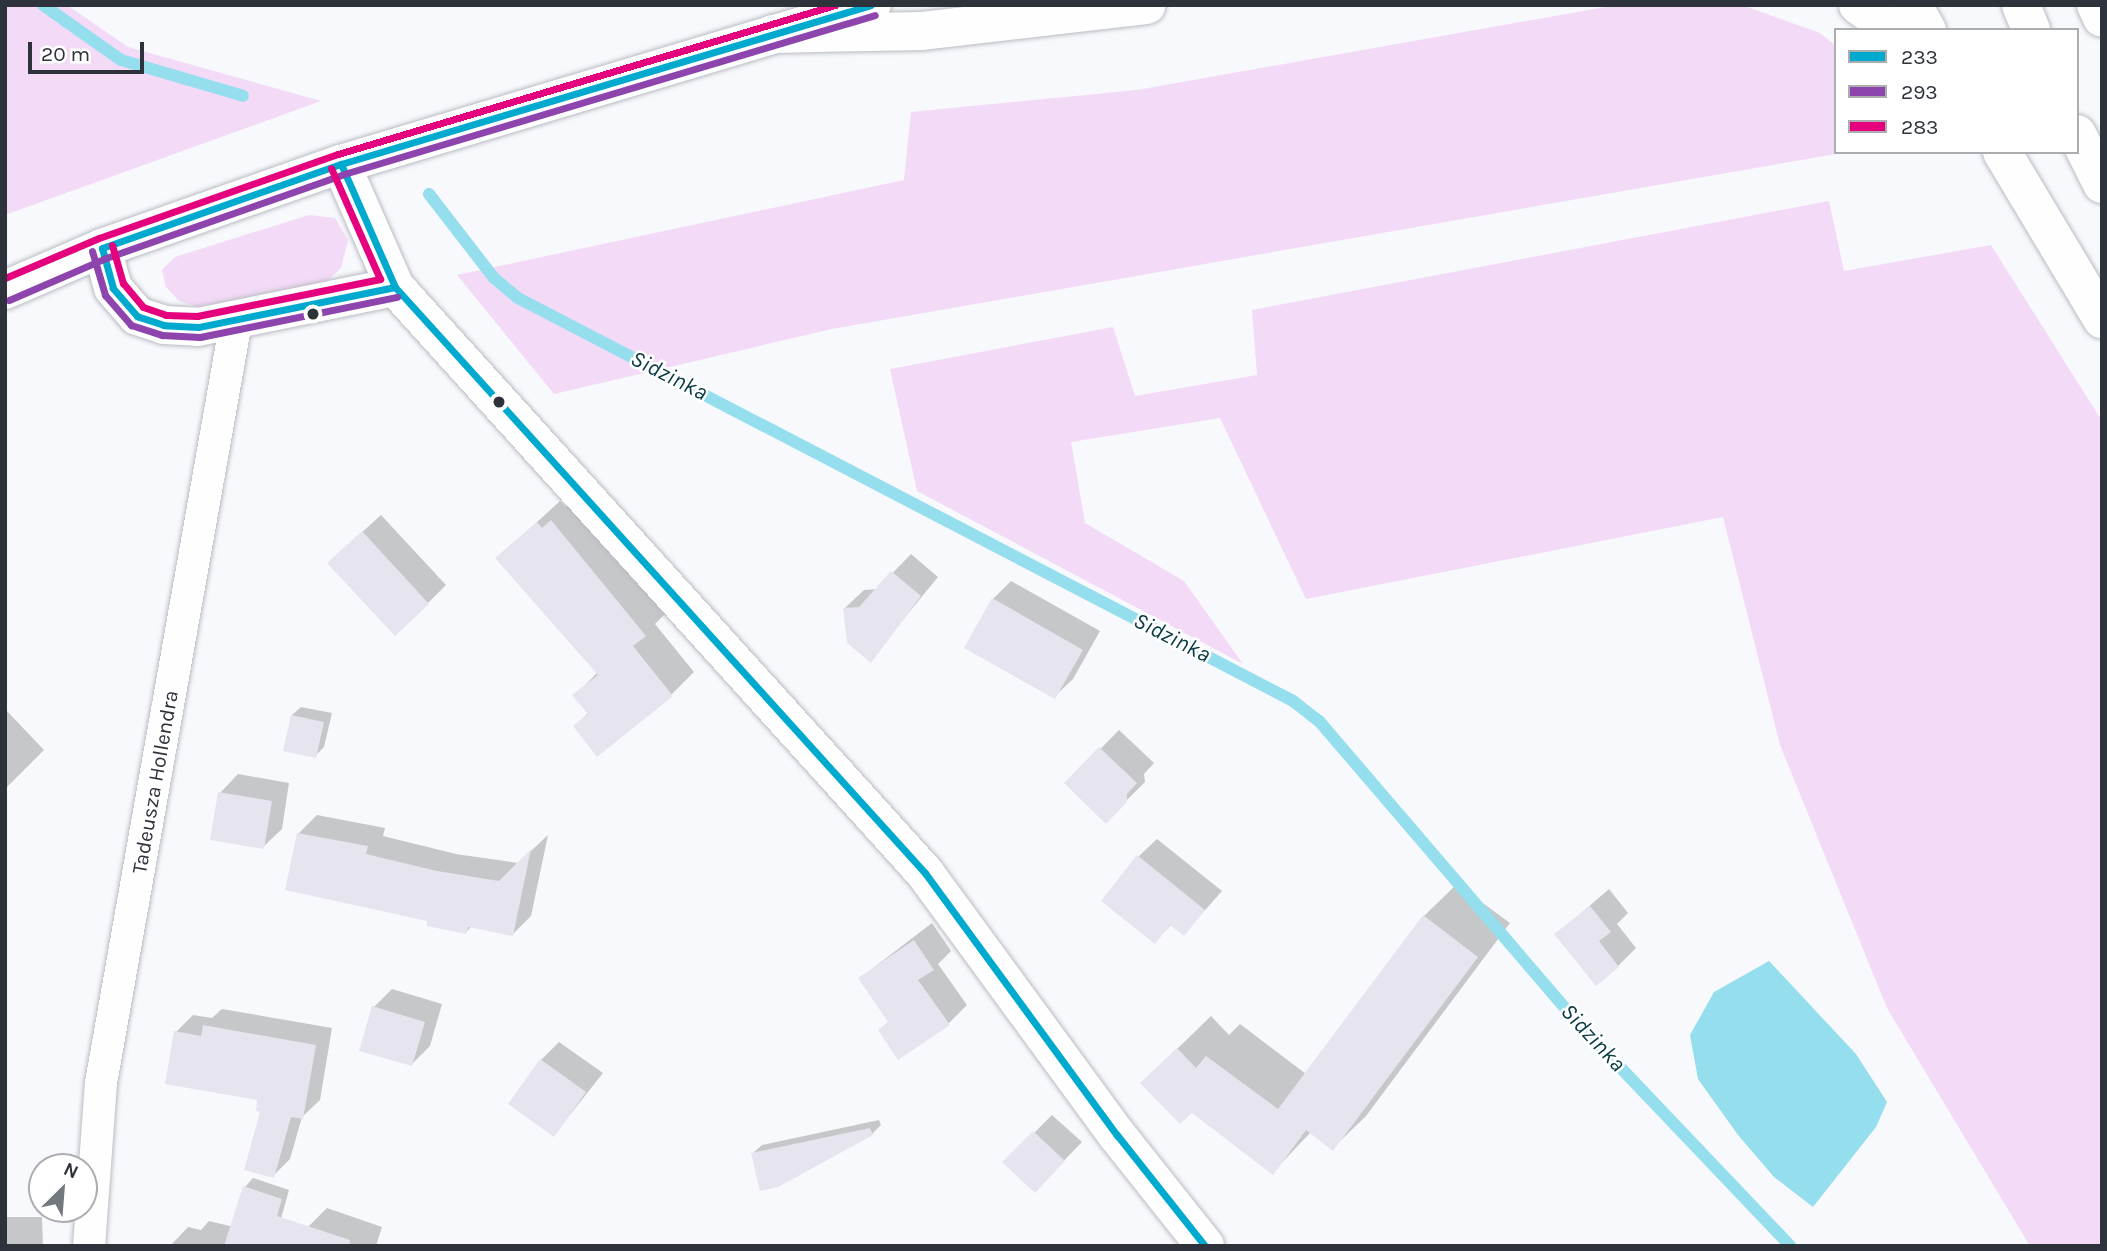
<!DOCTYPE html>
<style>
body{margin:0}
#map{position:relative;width:2107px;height:1251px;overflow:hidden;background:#f7f9fc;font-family:Karla,sans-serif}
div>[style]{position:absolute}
.green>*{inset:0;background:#f3daf6}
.water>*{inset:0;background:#95deee}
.shadow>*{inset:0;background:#0003}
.stream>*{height:12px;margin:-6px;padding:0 6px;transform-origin:6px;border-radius:6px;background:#95deee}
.building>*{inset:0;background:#e6e4ef}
.roads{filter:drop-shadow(0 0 2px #b9bcc2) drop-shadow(0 0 2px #b9bcc2)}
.minor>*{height:32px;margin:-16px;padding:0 16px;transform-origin:16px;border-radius:16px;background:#fefeff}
.tertiary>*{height:38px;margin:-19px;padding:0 19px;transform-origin:19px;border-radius:19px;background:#fefeff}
.primary>*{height:38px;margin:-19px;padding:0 19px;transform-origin:19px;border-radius:19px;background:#fefeff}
.motorway>*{height:38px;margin:-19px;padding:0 19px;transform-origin:19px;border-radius:19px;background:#fefeff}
.bus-1>*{height:7px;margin:-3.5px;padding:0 3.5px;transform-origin:3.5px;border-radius:3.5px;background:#00a9ce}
.bus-2>*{height:7px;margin:-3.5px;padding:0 3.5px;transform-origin:3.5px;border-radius:3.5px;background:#8e44ad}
.bus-3>*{height:7px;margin:-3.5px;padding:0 3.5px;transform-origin:3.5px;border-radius:3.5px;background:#e5007d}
.dots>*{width:19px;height:19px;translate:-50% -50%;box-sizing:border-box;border:4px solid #fff;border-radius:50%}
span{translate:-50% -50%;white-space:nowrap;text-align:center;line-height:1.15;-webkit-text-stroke:5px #fff;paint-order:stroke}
.street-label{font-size:21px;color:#2e323b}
.water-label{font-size:23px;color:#073a43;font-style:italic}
.frame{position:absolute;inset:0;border:7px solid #2e323b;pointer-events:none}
.legend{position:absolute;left:1834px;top:28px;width:245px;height:126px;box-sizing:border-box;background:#fff;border:2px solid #abadb1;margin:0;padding:9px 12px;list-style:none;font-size:21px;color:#2e323b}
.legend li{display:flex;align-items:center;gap:14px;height:35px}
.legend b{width:35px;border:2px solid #abadb1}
.north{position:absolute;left:28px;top:1153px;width:70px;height:70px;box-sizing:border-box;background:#fff;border:2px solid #abadb1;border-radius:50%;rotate:25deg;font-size:19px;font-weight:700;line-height:28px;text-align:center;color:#2e323b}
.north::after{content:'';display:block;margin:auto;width:24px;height:32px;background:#74787f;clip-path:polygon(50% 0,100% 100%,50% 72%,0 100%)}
.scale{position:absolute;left:28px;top:42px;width:116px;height:32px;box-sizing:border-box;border:4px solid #2e323b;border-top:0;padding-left:9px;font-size:21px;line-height:24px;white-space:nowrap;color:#2e323b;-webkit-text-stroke:5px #fff;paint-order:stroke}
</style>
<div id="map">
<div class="green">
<div style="clip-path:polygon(5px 5px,67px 5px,128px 47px,321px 101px,5px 215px)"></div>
<div style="clip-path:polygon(1617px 5px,1742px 5px,1820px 33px,1836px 46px,1836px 152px,1847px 152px,832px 329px,554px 394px,457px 275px,904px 180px,911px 112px,1137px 90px)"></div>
<div style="clip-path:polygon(1829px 201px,1844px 271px,1991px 245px,2102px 421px,2102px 1246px,2030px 1246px,1887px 1008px,1780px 745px,1723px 517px,1306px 599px,1220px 418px,1071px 442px,1085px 523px,1184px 581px,1243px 664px,917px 491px,890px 369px,1113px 327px,1135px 396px,1257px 375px,1252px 310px)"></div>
<div style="clip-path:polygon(309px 215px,335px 218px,348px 240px,341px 268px,326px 282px,198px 307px,179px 301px,166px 287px,162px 270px,175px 257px)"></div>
</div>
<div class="water">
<div style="clip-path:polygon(1769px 961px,1856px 1054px,1887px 1102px,1876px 1127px,1813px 1207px,1774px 1177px,1738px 1135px,1698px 1079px,1690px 1035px,1714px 992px)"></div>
</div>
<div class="shadow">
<div style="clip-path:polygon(575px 499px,667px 612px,655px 624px,694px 672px,671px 695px,575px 726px,589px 712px,575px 695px,598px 672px,498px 558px,560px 501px,566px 507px)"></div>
<div style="clip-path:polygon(381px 515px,446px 585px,428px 603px,348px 545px)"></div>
<div style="clip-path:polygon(911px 554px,938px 577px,870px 660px,845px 608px,864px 590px,877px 589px)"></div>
<div style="clip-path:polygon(1011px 581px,1100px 631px,1073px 679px,1054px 697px,993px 599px)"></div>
<div style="clip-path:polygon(301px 707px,332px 713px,324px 747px,315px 756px,292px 715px)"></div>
<div style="clip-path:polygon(5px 709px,44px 750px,5px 789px)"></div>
<div style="clip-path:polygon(1119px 730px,1154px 763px,1144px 774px,1145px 782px,1106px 821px,1067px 783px)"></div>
<div style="clip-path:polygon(238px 774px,289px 783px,282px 829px,263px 847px,220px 793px)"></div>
<div style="clip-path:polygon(317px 815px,385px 828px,383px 836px,456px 854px,518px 863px,548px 835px,531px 916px,513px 934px,472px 926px,466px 932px,429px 920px,298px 834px)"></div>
<div style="clip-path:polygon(1157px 839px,1222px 891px,1184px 934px,1172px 924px,1154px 942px,1138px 857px)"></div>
<div style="clip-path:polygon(1457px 884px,1510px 923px,1366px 1116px,1333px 1148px,1311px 1132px,1273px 1172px,1175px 1051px,1211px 1016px,1229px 1035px,1240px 1024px,1306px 1074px,1424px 916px)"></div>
<div style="clip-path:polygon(1609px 889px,1628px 913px,1617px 924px,1636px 948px,1618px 966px,1557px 934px)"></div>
<div style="clip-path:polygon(932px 923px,951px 951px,938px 964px,967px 1005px,949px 1023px,880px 1030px,889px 1021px,860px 978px)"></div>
<div style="clip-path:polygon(392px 989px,442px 1004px,430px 1046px,412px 1064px,374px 1007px)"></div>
<div style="clip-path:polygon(222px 1009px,332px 1028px,320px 1100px,302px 1117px,290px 1159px,273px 1176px,259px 1099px,176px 1032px,193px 1015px,212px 1018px)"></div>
<div style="clip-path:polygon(559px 1042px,603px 1073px,554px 1135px,541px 1060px)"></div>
<div style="clip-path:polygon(1052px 1115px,1082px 1142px,1053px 1172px,1005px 1162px)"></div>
<div style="clip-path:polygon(879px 1120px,881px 1125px,872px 1134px,753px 1153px,762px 1145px)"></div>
<div style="clip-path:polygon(253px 1178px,289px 1190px,280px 1222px,245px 1187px)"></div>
<div style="clip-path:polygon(327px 1208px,382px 1227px,376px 1246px,302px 1246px,308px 1227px)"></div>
<div style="clip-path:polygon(5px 1217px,42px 1217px,43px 1246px,5px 1246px)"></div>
<div style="clip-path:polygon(209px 1221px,238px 1228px,234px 1246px,170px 1246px,188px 1227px,201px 1230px)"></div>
</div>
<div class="stream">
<div style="left:43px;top:5px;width:95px;rotate:35.2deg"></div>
<div style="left:121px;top:60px;width:127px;rotate:16.4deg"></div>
<div style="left:429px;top:194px;width:106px;rotate:52.3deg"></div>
<div style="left:494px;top:278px;width:31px;rotate:40deg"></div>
<div style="left:518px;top:298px;width:874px;rotate:27.47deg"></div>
<div style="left:1293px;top:701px;width:33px;rotate:38deg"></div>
<div style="left:1319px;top:721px;width:398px;rotate:49.4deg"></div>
<div style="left:1578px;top:1023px;width:308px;rotate:46.4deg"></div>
</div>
<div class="building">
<div style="clip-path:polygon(551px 520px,646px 636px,633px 646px,673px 696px,597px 757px,573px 726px,588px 714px,572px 695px,598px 675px,495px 558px,537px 522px,542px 528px)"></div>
<div style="clip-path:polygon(362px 531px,429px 604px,395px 636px,327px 563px)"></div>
<div style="clip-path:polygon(891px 571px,921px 596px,871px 663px,847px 643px,843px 608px,859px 607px)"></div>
<div style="clip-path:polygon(992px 598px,1083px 650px,1055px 699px,964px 648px)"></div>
<div style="clip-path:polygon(291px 715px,324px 722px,316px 758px,283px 751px)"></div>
<div style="clip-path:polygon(1099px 747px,1137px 783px,1127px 794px,1127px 802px,1106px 824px,1064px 783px)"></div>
<div style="clip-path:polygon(218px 792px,272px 801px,264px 849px,210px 840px)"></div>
<div style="clip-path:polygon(297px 833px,368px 846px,366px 854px,437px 871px,499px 881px,531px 849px,513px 936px,468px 927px,466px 934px,427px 926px,427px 921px,285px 890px)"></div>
<div style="clip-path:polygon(1137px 855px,1205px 910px,1184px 936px,1170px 925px,1155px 944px,1101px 901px)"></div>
<div style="clip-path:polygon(1590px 906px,1611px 932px,1599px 941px,1619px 967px,1596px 986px,1554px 934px)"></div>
<div style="clip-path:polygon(1423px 915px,1478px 957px,1333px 1151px,1306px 1130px,1273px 1175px,1192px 1113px,1180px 1124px,1140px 1083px,1177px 1048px,1196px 1068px,1206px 1056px,1278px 1109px)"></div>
<div style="clip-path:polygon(914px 940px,934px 970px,918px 980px,950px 1025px,898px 1060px,878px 1030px,888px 1022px,858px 978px)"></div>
<div style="clip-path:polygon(372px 1006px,425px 1022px,412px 1066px,359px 1051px)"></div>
<div style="clip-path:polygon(203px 1025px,316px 1045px,303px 1119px,291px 1117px,274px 1178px,244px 1170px,260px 1112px,256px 1111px,257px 1100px,165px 1084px,174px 1031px,201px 1036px)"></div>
<div style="clip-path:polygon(540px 1059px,586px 1092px,554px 1137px,508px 1104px)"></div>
<div style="clip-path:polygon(870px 1128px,873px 1135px,778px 1187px,760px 1191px,751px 1153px)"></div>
<div style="clip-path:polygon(1033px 1131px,1065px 1161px,1035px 1193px,1002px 1162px)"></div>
<div style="clip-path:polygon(243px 1186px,282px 1199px,277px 1216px,350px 1240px,349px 1246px,224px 1246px)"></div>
</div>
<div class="roads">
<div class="minor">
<div style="left:89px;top:1246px;width:163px;rotate:-85.8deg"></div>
<div style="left:101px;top:1083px;width:774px;rotate:-79.95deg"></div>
</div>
<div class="tertiary">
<div style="left:341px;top:164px;width:134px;rotate:66.3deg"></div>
<div style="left:395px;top:287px;width:790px;rotate:47.87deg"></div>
<div style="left:925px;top:873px;width:325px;rotate:53.8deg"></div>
<div style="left:1117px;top:1135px;width:142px;rotate:51.6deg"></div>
<div style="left:102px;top:248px;width:41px;rotate:74.6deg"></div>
<div style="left:113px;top:288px;width:37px;rotate:49deg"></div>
<div style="left:137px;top:316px;width:28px;rotate:18deg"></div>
<div style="left:164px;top:325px;width:34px;rotate:3deg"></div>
<div style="left:198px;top:327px;width:201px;rotate:-11.5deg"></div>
</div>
<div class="primary">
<div style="left:5px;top:290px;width:106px;rotate:-23.4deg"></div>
<div style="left:102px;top:248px;width:253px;rotate:-19.4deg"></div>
<div style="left:341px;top:164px;width:554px;rotate:-16.67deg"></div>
</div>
<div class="motorway">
<div style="left:1858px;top:5px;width:43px;rotate:35.5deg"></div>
<div style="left:1913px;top:5px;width:29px;rotate:61deg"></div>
<div style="left:2021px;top:5px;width:27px;rotate:68deg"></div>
<div style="left:2096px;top:5px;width:14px;rotate:65deg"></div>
<div style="left:773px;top:34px;width:149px;rotate:-1.2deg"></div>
<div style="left:922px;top:31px;width:226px;rotate:-6.6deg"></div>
<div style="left:2077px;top:134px;width:56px;rotate:63.4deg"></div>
<div style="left:2002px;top:152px;width:195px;rotate:59.1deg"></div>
</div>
</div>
<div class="bus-1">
<div style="left:341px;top:164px;width:134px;rotate:66.3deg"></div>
<div style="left:395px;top:287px;width:790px;rotate:47.87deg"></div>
<div style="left:925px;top:873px;width:325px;rotate:53.8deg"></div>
<div style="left:1117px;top:1135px;width:142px;rotate:51.6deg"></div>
<div style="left:395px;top:287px;width:201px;rotate:168.5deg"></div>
<div style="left:198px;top:327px;width:34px;rotate:-177deg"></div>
<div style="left:164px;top:325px;width:28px;rotate:-162deg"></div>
<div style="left:137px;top:316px;width:37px;rotate:-131deg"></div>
<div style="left:113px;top:288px;width:41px;rotate:-105.4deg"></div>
<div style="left:102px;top:248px;width:253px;rotate:-19.4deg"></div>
<div style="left:341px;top:164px;width:553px;rotate:-16.7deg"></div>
</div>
<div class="bus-2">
<div style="left:92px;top:251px;width:46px;rotate:73.5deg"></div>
<div style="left:105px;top:295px;width:40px;rotate:49deg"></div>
<div style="left:131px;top:325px;width:33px;rotate:18deg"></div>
<div style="left:162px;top:335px;width:38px;rotate:3deg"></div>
<div style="left:200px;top:337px;width:201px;rotate:-11.5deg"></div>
<div style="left:9px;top:300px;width:106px;rotate:-23.4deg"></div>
<div style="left:106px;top:258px;width:252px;rotate:-19.4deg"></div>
<div style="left:344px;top:174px;width:554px;rotate:-16.67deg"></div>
</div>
<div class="bus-3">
<div style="left:112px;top:245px;width:40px;rotate:74deg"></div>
<div style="left:123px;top:283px;width:31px;rotate:50deg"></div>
<div style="left:143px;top:307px;width:24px;rotate:19deg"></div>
<div style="left:166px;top:315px;width:31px;rotate:2deg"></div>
<div style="left:197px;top:316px;width:187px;rotate:-11.4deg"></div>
<div style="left:380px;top:279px;width:121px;rotate:-113.8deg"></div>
<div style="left:5px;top:278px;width:102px;rotate:-23.1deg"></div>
<div style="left:99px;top:238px;width:253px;rotate:-19.4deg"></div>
<div style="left:338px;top:154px;width:519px;rotate:-16.69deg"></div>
</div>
<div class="dots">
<div style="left:313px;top:314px;background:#2e323b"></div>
<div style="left:499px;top:402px;background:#2e323b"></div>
</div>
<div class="street-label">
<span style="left:155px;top:782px;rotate:-80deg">Tadeusza Hollendra</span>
</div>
<div class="water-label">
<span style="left:669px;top:376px;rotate:27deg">Sidzinka</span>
<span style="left:1172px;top:638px;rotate:27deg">Sidzinka</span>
<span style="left:1593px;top:1038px;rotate:47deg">Sidzinka</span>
</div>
<div class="frame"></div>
<ul class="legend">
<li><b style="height:9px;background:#00a9ce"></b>233</li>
<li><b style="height:9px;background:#8e44ad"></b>293</li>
<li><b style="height:9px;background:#e5007d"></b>283</li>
</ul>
<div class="north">N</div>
<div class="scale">20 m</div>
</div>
